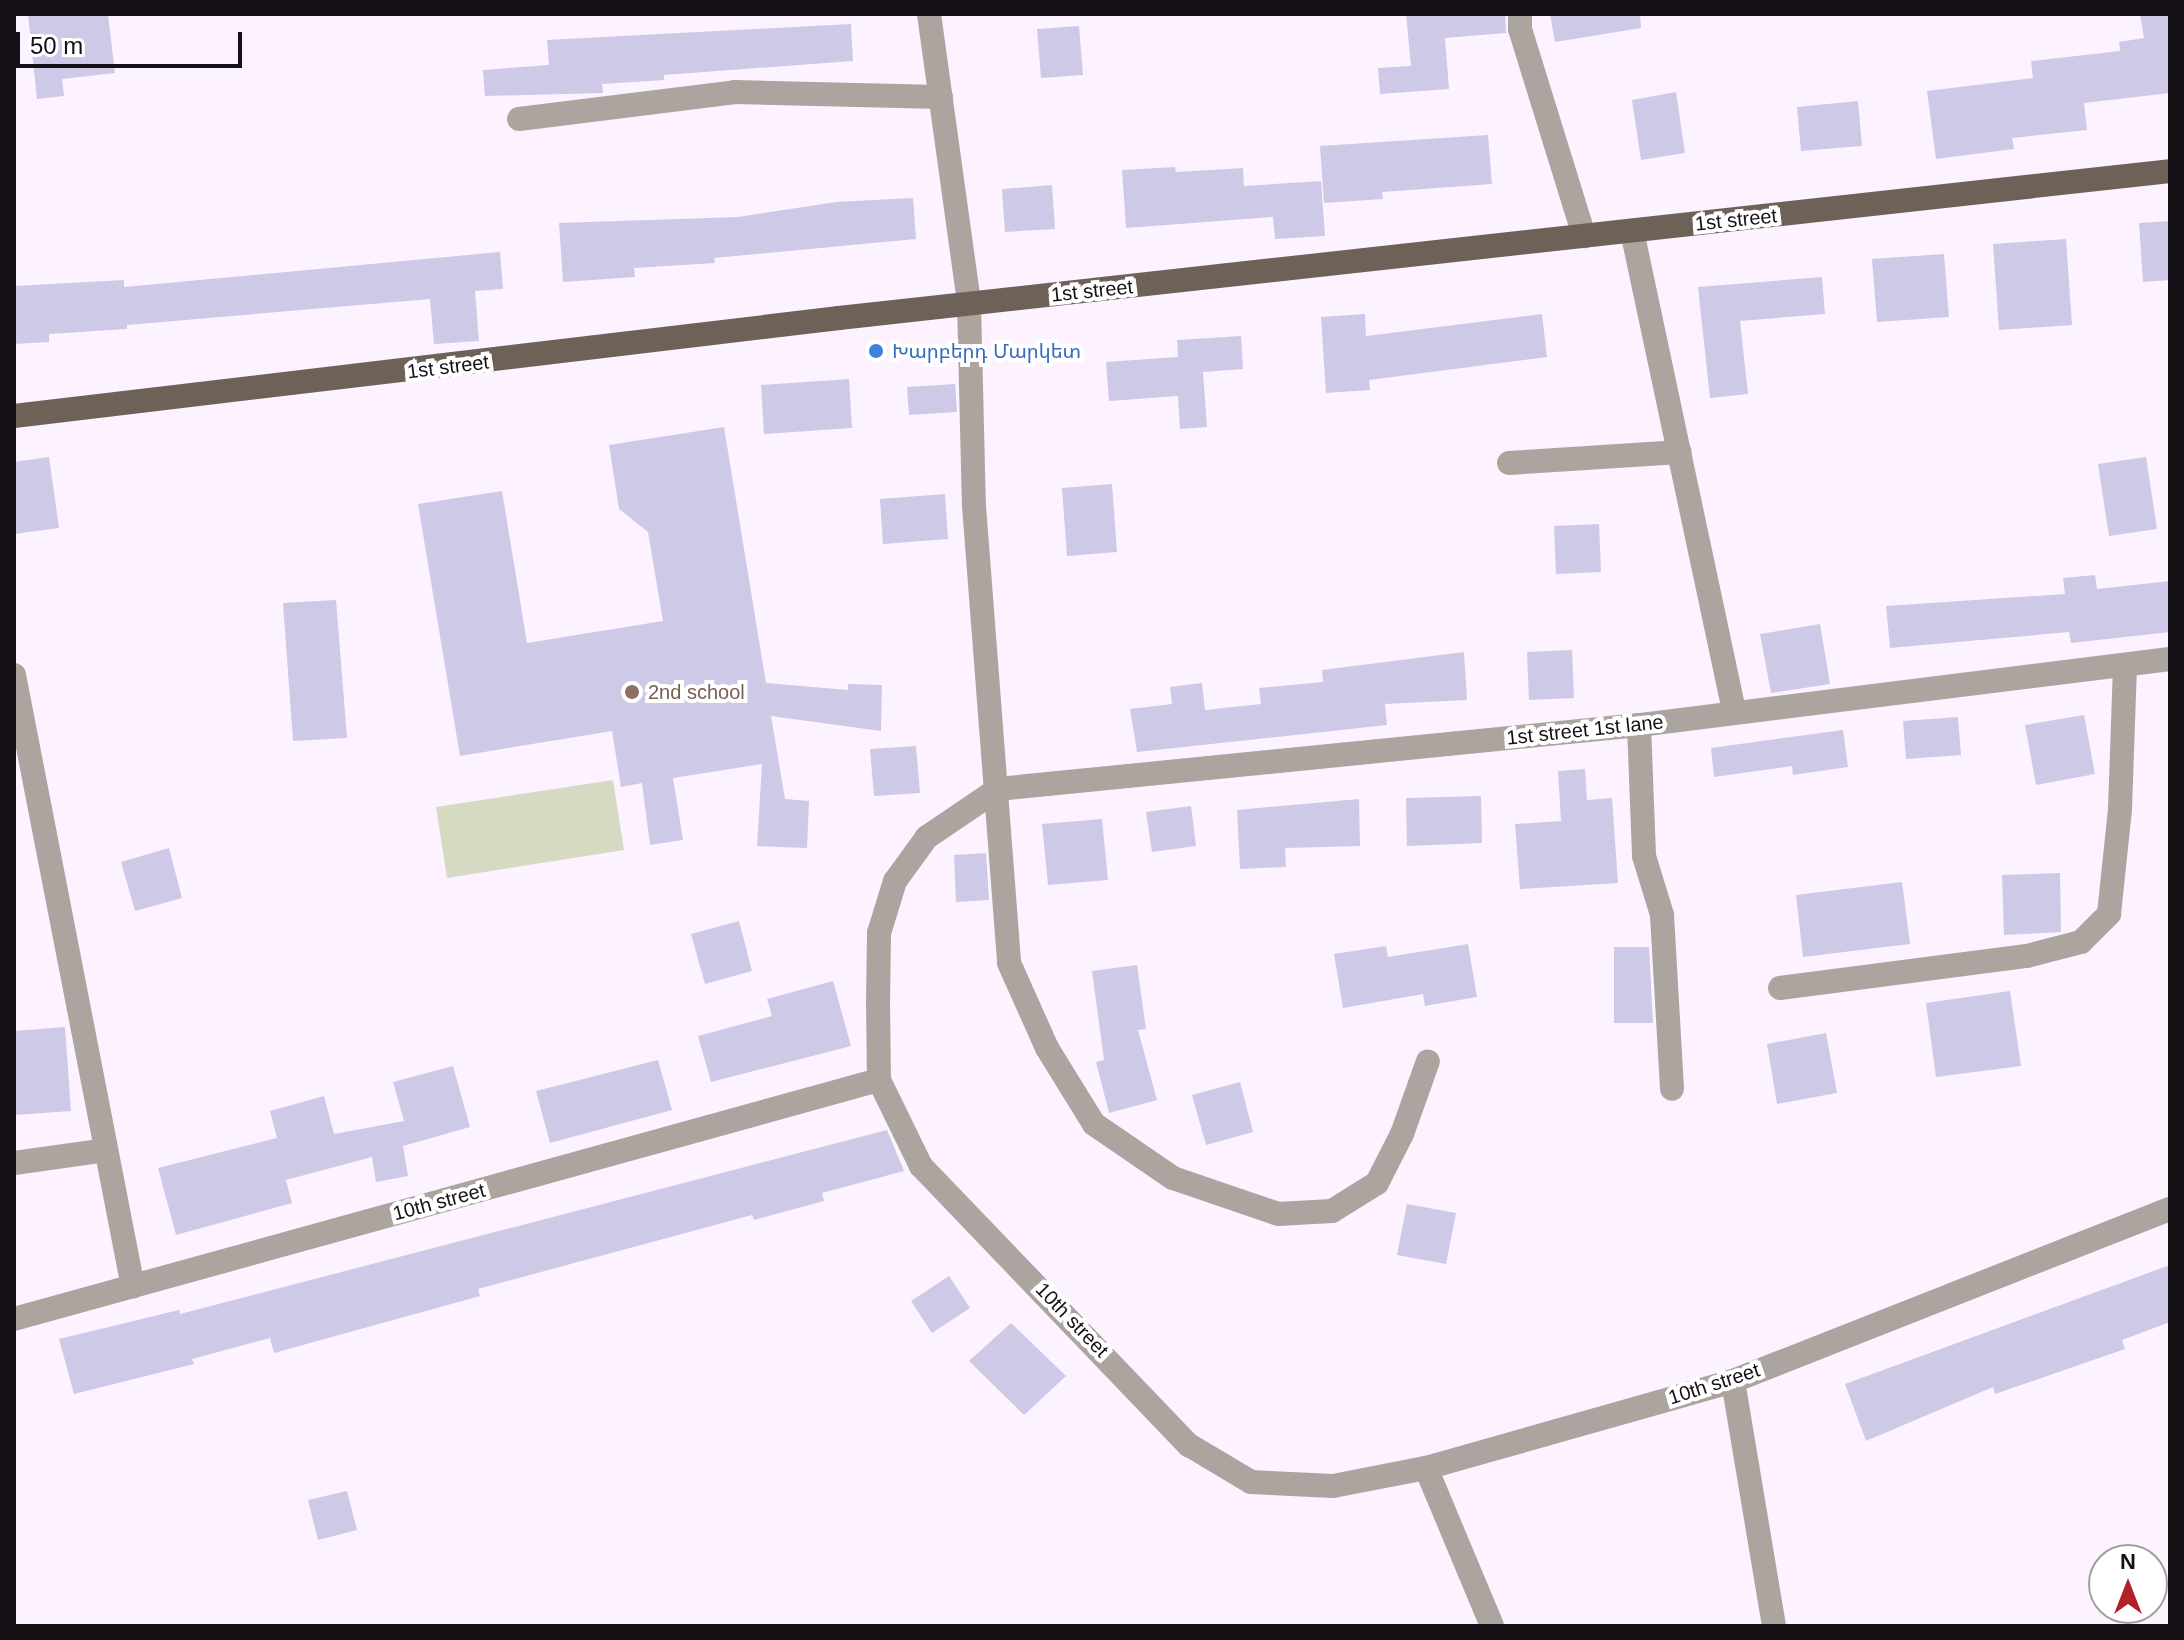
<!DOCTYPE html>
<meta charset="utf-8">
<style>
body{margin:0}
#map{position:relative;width:2184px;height:1640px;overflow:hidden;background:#fdf2ff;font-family:Helvetica,"Noto Sans Armenian",sans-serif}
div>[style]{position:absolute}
.green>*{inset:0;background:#d6dac3}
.building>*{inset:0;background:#cec9e7}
.minor>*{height:24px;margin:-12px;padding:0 12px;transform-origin:12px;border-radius:12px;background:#aca59f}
.major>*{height:24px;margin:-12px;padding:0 12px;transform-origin:12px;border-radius:12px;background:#6e6258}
.dots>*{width:22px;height:22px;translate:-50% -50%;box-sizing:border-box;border:4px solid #fff;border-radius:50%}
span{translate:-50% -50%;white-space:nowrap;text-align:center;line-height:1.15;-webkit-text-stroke:8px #fff;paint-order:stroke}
.street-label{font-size:20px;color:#151016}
.shop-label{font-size:20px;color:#366cbe}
.left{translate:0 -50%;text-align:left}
.education-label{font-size:20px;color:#785e54}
.frame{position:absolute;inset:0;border:16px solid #151016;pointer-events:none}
.north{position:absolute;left:2088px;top:1544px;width:80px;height:80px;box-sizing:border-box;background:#fff;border:2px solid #a19fa2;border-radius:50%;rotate:0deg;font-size:22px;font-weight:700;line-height:32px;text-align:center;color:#151016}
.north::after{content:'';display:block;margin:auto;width:28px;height:36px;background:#b2212a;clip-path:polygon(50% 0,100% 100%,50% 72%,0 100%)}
.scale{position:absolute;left:16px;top:32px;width:226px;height:36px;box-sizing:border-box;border:4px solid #151016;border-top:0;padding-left:10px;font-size:24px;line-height:28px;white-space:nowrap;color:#151016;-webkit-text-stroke:6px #fff;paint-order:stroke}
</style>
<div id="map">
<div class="green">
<div style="clip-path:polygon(613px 780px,624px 850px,447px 878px,436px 807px)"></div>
</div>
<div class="building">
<div style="clip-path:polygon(28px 14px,108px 14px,115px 73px,62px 79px,64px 96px,37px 99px)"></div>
<div style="clip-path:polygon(1406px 14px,1505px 14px,1506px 33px,1445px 38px,1449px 89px,1380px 94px,1378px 68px,1411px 66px)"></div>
<div style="clip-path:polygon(1550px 14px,1640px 14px,1641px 28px,1555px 42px)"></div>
<div style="clip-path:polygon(2140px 14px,2170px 14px,2170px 93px,2084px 103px,2087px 130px,2012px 138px,2014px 149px,1936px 159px,1927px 91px,2033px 78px,2031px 61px,2120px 51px,2119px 42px,2144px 38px)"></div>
<div style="clip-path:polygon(851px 24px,853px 61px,664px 75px,664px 80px,602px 84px,603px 93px,485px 96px,483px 70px,549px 65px,547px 40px)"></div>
<div style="clip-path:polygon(1079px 26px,1083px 75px,1041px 78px,1037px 29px)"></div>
<div style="clip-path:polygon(1676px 92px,1685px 153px,1641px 160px,1632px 100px)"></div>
<div style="clip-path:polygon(1858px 101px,1862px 146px,1801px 151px,1797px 107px)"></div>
<div style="clip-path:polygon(1488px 135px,1492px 184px,1382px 192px,1383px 199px,1324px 203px,1320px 146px)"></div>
<div style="clip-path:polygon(1175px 167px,1176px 172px,1243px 168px,1244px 186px,1321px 181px,1325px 236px,1275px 239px,1273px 217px,1126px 228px,1122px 170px)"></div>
<div style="clip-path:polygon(1052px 185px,1055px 229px,1005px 232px,1002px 189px)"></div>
<div style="clip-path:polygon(913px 198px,916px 239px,714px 258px,715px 263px,634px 268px,635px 277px,563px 282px,559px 223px,738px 217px,836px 202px)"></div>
<div style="clip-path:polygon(2170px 221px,2170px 280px,2143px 282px,2139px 223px)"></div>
<div style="clip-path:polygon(2066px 239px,2072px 325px,1999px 330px,1993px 244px)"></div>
<div style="clip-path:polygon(500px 252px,503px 289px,475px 291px,479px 341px,434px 344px,430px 299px,127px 325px,127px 329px,49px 334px,49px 342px,14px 344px,14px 286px,124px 280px,124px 287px)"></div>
<div style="clip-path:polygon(1944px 254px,1949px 317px,1877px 322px,1872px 259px)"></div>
<div style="clip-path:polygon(1822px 277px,1825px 314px,1740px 321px,1748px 394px,1710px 398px,1698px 287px)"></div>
<div style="clip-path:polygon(1365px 314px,1366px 336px,1542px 314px,1547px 357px,1369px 380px,1370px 390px,1326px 393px,1321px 317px)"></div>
<div style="clip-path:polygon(1241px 336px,1243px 369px,1203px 372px,1207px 427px,1180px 429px,1178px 396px,1109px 401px,1106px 362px,1178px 357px,1177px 340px)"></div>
<div style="clip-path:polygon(849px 379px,852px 428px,764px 434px,761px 385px)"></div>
<div style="clip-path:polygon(955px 384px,957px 412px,909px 415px,907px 387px)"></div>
<div style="clip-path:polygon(724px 427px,766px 683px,848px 690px,848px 684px,882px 685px,881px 731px,771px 716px,785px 799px,809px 801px,807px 848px,757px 846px,762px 764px,673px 778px,683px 840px,650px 845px,642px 783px,621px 787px,612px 731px,460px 756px,418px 504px,502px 491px,527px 643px,663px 621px,648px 532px,619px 509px,609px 445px)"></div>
<div style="clip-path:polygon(49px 457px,59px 528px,14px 534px,14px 462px)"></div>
<div style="clip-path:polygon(2146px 457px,2157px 529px,2109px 536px,2098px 464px)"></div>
<div style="clip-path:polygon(1112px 484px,1117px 552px,1067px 556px,1062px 488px)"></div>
<div style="clip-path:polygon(945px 494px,948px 539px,883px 544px,880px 499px)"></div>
<div style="clip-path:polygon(1599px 524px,1601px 572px,1556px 574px,1554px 526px)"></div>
<div style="clip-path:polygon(2095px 575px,2097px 589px,2170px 581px,2170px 632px,2071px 643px,2069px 632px,1890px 648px,1886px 606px,2065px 594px,2063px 578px)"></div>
<div style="clip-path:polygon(336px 600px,347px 738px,293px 741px,283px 603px)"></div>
<div style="clip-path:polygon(1820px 624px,1830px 684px,1771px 693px,1760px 634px)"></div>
<div style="clip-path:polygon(1572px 650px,1574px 698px,1529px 700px,1527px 652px)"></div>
<div style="clip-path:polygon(1464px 652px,1467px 700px,1385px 704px,1387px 725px,1137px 752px,1130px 709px,1172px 704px,1170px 687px,1202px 683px,1205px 710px,1261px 704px,1259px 688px,1323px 682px,1322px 670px)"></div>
<div style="clip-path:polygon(2084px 715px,2095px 774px,2036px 785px,2025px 725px)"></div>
<div style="clip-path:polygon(1958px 717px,1961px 755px,1906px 759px,1903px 721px)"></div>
<div style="clip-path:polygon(1843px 730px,1848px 767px,1793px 775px,1792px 766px,1714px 777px,1711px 748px)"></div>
<div style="clip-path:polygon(916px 746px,920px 793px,874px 796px,870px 749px)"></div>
<div style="clip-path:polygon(1585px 769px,1587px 800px,1612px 798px,1618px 883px,1520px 889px,1515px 824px,1561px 821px,1558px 771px)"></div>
<div style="clip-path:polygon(1481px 796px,1482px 843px,1407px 846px,1406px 798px)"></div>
<div style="clip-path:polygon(1359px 799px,1360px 846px,1285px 848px,1286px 867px,1240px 869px,1237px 810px)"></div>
<div style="clip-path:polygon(1191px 806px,1196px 846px,1152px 852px,1146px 812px)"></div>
<div style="clip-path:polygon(1102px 819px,1108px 880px,1048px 885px,1042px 824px)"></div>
<div style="clip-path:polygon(169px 848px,182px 898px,135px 911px,121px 862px)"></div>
<div style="clip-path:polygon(986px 853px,989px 900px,956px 902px,954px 855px)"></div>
<div style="clip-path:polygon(2060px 873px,2061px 932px,2004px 935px,2002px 875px)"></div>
<div style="clip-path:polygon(1902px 882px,1910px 944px,1803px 957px,1796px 895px)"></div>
<div style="clip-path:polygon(739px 921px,752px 971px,705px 984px,691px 934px)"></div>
<div style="clip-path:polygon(1468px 944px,1477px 997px,1425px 1006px,1423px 994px,1343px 1008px,1334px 954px,1386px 946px,1388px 957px)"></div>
<div style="clip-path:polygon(1614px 947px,1649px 947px,1653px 1023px,1614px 1023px)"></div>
<div style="clip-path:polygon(1137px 965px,1146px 1029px,1138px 1030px,1157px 1100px,1109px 1113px,1096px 1062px,1104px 1060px,1092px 971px)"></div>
<div style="clip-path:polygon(833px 981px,851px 1046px,711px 1082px,698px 1036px,772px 1016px,767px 999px)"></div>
<div style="clip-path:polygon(2010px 991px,2021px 1066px,1936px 1077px,1926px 1003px)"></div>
<div style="clip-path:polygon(65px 1027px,71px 1111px,14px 1115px,14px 1031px)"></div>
<div style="clip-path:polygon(1826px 1033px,1837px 1093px,1777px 1104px,1767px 1044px)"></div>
<div style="clip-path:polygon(658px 1060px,672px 1110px,550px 1143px,536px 1091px)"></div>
<div style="clip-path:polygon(453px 1066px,470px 1127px,403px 1146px,408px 1176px,376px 1182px,372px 1157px,286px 1180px,292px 1203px,176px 1235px,158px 1168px,277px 1138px,270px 1111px,324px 1096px,334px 1134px,404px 1121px,393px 1082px)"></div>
<div style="clip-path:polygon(1240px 1082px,1253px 1132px,1206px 1145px,1192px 1095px)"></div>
<div style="clip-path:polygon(887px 1130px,904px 1171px,822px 1193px,824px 1201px,754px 1220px,752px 1215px,478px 1289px,480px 1296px,274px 1353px,270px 1338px,192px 1359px,194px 1364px,74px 1394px,59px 1339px,179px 1310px,180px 1314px)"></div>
<div style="clip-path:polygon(1407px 1204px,1456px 1213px,1446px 1264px,1397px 1255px)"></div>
<div style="clip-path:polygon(2170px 1265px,2170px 1322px,2122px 1340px,2125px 1349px,1995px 1394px,1993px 1387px,1866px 1441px,1845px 1384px)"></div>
<div style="clip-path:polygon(949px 1276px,970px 1308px,932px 1333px,911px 1301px)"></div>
<div style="clip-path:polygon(1011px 1323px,1066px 1376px,1024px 1415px,969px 1361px)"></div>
<div style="clip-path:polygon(347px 1491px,357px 1530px,318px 1540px,308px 1500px)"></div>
</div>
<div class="minor">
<div style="left:929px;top:14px;width:293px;rotate:82.1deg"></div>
<div style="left:969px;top:304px;width:202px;rotate:88.6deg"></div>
<div style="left:974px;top:506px;width:458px;rotate:85.6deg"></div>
<div style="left:1009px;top:963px;width:93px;rotate:65.9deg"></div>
<div style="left:1047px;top:1048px;width:89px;rotate:58.3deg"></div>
<div style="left:1094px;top:1124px;width:96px;rotate:34.4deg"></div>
<div style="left:1173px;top:1178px;width:111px;rotate:18.9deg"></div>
<div style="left:1278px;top:1214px;width:54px;rotate:-3.2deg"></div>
<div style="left:1332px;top:1211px;width:53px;rotate:-31.9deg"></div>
<div style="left:1377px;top:1183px;width:55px;rotate:-63deg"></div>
<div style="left:1402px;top:1134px;width:77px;rotate:-70.4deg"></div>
<div style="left:1520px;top:14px;width:15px;rotate:90deg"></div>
<div style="left:1520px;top:29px;width:217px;rotate:72.8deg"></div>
<div style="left:519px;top:119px;width:218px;rotate:-7.1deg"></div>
<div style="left:735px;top:92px;width:206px;rotate:1.4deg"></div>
<div style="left:1632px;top:231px;width:491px;rotate:78deg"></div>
<div style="left:1509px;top:463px;width:171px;rotate:-3.7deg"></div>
<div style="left:2170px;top:659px;width:535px;rotate:172.91deg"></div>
<div style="left:1639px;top:725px;width:644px;rotate:174.3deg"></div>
<div style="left:998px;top:789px;width:86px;rotate:145.9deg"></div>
<div style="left:927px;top:837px;width:54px;rotate:126deg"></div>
<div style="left:895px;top:881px;width:54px;rotate:107.1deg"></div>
<div style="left:879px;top:933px;width:68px;rotate:90.8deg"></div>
<div style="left:878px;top:1001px;width:79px;rotate:89.3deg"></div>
<div style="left:879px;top:1080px;width:96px;rotate:64deg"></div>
<div style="left:921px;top:1166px;width:387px;rotate:46.2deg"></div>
<div style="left:1189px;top:1445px;width:72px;rotate:30.8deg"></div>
<div style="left:1251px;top:1482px;width:82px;rotate:2.8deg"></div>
<div style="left:1333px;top:1486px;width:95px;rotate:-11deg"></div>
<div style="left:1426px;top:1468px;width:319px;rotate:-15.8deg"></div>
<div style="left:1733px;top:1381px;width:470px;rotate:-21.5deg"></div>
<div style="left:14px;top:675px;width:623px;rotate:79deg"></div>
<div style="left:1639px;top:725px;width:131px;rotate:87.8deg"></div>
<div style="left:1644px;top:856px;width:62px;rotate:73deg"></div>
<div style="left:1662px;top:915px;width:174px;rotate:86.7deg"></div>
<div style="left:1780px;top:988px;width:249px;rotate:-7.4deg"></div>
<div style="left:2027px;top:956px;width:56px;rotate:-14.5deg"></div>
<div style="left:2081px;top:942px;width:40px;rotate:-45deg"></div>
<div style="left:2109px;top:914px;width:106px;rotate:-84deg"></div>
<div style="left:2120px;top:809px;width:142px;rotate:-88deg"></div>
<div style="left:14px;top:1163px;width:93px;rotate:-8deg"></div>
<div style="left:14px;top:1319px;width:897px;rotate:-15.45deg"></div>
<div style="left:1733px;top:1381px;width:248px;rotate:80.5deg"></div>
<div style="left:1426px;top:1468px;width:171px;rotate:67.3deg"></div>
</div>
<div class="major">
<div style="left:14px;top:416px;width:831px;rotate:-6.77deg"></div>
<div style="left:839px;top:318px;width:1339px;rotate:-6.3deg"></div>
</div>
<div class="dots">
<div style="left:876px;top:351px;background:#3f7fe0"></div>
<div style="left:632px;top:692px;background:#8d6e63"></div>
</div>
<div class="street-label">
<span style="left:1736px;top:220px;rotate:-6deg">1st street</span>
<span style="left:1092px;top:291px;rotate:-6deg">1st street</span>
<span style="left:448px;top:367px;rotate:-7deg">1st street</span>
<span style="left:1585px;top:730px;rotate:-6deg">1st street 1st lane</span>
<span style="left:439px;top:1202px;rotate:-15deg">10th street</span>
<span style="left:1072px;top:1320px;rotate:46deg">10th street</span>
<span style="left:1714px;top:1384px;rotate:-18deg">10th street</span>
</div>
<div class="shop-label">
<span class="left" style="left:892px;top:351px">Խարբերդ Մարկետ</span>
</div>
<div class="education-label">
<span class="left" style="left:648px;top:692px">2nd school</span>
</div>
<div class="frame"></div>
<div class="north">N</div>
<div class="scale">50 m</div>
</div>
